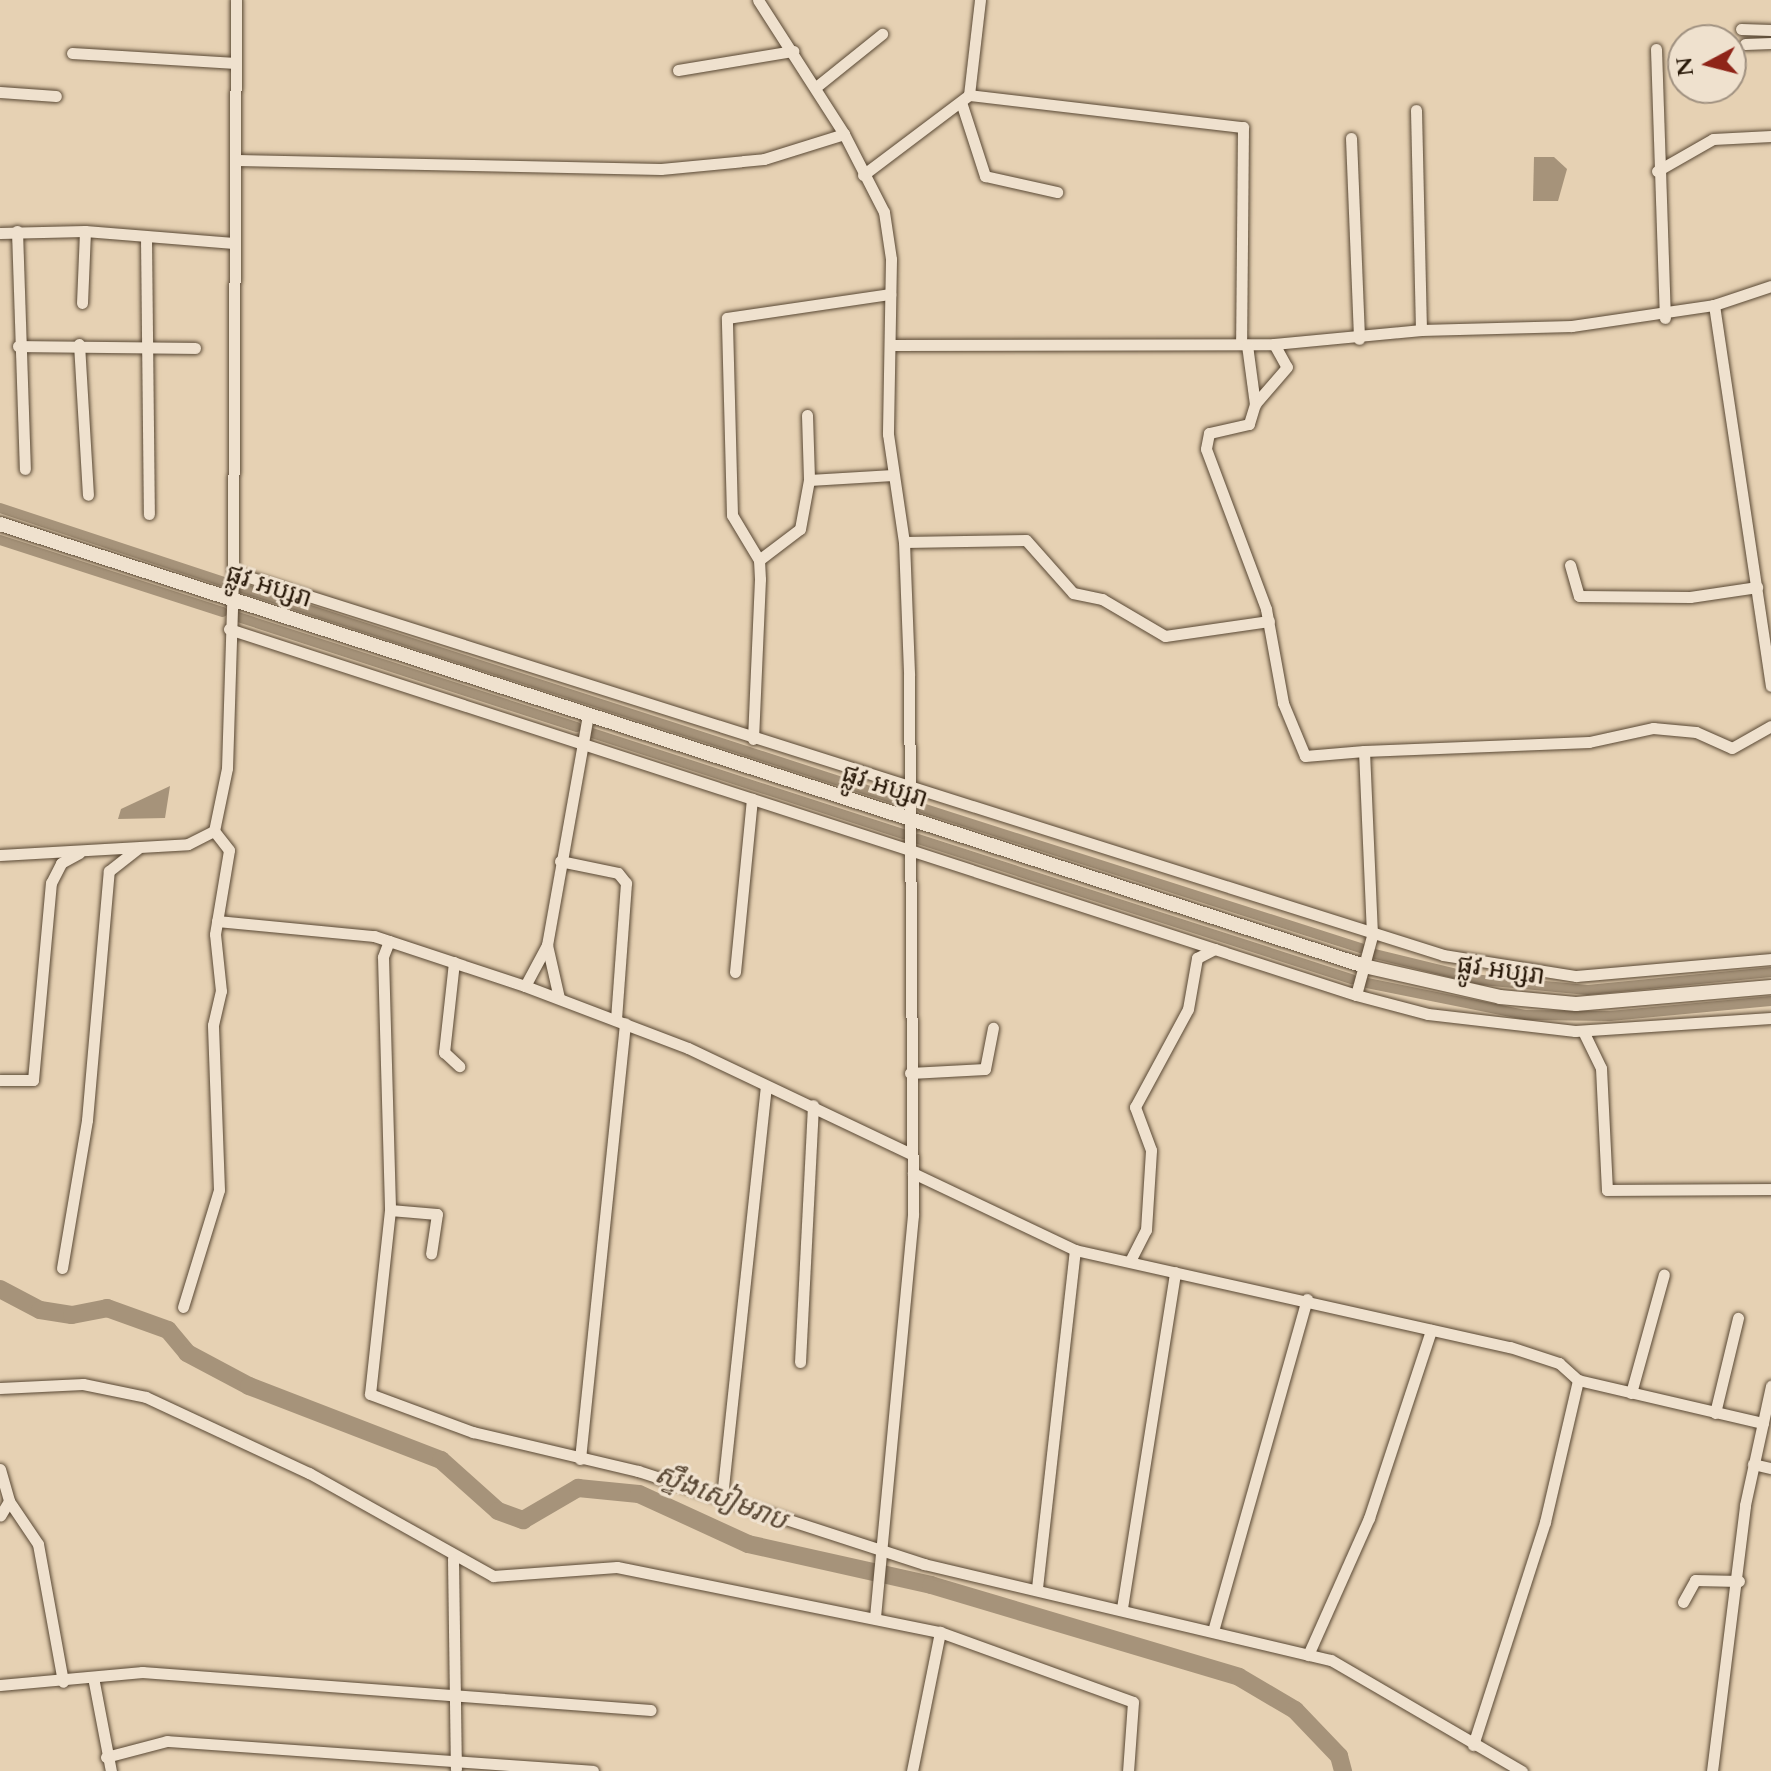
<!DOCTYPE html>
<meta charset="utf-8">
<style>
body{margin:0}
#map{position:relative;width:1771px;height:1771px;overflow:hidden;background:#e6d1b3;font-family:Cardo,"Noto Sans Khmer",serif}
div>[style]{position:absolute}
.water>*{inset:0;background:#a6937a}
.canal>*{height:10px;margin:-5px;padding:0 5px;transform-origin:5px;border-radius:5px;background:#a6937a}
.river>*{height:18px;margin:-9px;padding:0 9px;transform-origin:9px;border-radius:9px;background:#a6937a}
.roads{filter:drop-shadow(0 0 2px #594834) drop-shadow(0 0 2px #594834)}
.minor>*{height:11px;margin:-5.5px;padding:0 5.5px;transform-origin:5.5px;border-radius:5.5px;background:#efe1ce}
.tertiary>*{height:14px;margin:-7px;padding:0 7px;transform-origin:7px;border-radius:7px;background:#efe1ce}
span{translate:-50% -50%;white-space:nowrap;text-align:center;line-height:1.15;-webkit-text-stroke:6px #efe1ce;paint-order:stroke}
.street-label{font-size:26px;color:#2a1a0a}
.water-label{font-size:28px;color:#5c4a37;font-style:italic}
.north{position:absolute;left:1667px;top:24px;width:80px;height:80px;box-sizing:border-box;background:#efe1ce;border:2px solid #a09180;border-radius:50%;rotate:263deg;font-size:22px;font-weight:700;line-height:32px;text-align:center;color:#2a1a0a}
.north::after{content:'';display:block;margin:auto;width:28px;height:36px;background:#8f2418;clip-path:polygon(50% 0,100% 100%,50% 72%,0 100%)}
</style>
<div id="map">
<div class="water">
<div style="clip-path:polygon(1534px 157px,1554px 157px,1567px 169px,1558px 201px,1533px 201px)"></div>
<div style="clip-path:polygon(170px 786px,165px 818px,118px 819px,121px 809px)"></div>
</div>
<div class="canal">
<div style="left:0;top:508px;width:236px;rotate:18.3deg"></div>
<div style="left:0;top:540px;width:234px;rotate:17.9deg"></div>
<div style="left:239px;top:587px;width:702px;rotate:17.92deg"></div>
<div style="left:238px;top:617px;width:356px;rotate:18deg"></div>
<div style="left:592px;top:733px;width:327px;rotate:18deg"></div>
<div style="left:922px;top:808px;width:461px;rotate:17.7deg"></div>
<div style="left:918px;top:839px;width:456px;rotate:17.9deg"></div>
<div style="left:1375px;top:954px;width:110px;rotate:13.7deg"></div>
<div style="left:1482px;top:980px;width:106px;rotate:5.4deg"></div>
<div style="left:1588px;top:990px;width:184px;rotate:-5.6deg"></div>
<div style="left:1367px;top:983px;width:161px;rotate:11.4deg"></div>
<div style="left:1525px;top:1015px;width:85px;rotate:0.7deg"></div>
<div style="left:1610px;top:1016px;width:162px;rotate:-5.3deg"></div>
</div>
<div class="river">
<div style="left:0;top:1289px;width:45px;rotate:27.7deg"></div>
<div style="left:40px;top:1310px;width:32px;rotate:9deg"></div>
<div style="left:72px;top:1315px;width:36px;rotate:-11deg"></div>
<div style="left:107px;top:1308px;width:65px;rotate:19.8deg"></div>
<div style="left:168px;top:1330px;width:30px;rotate:50deg"></div>
<div style="left:187px;top:1353px;width:70px;rotate:28deg"></div>
<div style="left:249px;top:1386px;width:206px;rotate:21.1deg"></div>
<div style="left:441px;top:1460px;width:76px;rotate:41.8deg"></div>
<div style="left:498px;top:1511px;width:27px;rotate:20deg"></div>
<div style="left:523px;top:1520px;width:64px;rotate:-30.2deg"></div>
<div style="left:578px;top:1488px;width:61px;rotate:5.6deg"></div>
<div style="left:639px;top:1494px;width:120px;rotate:24.6deg"></div>
<div style="left:748px;top:1544px;width:188px;rotate:12.6deg"></div>
<div style="left:931px;top:1585px;width:321px;rotate:16.6deg"></div>
<div style="left:1239px;top:1677px;width:65px;rotate:30.5deg"></div>
<div style="left:1295px;top:1710px;width:64px;rotate:46.3deg"></div>
<div style="left:1339px;top:1756px;width:16px;rotate:75deg"></div>
</div>
<div class="roads">
<div class="minor">
<div style="left:758px;top:0;width:159px;rotate:57.3deg"></div>
<div style="left:844px;top:134px;width:88px;rotate:62.9deg"></div>
<div style="left:884px;top:212px;width:48px;rotate:81.5deg"></div>
<div style="left:891px;top:259px;width:175px;rotate:91deg"></div>
<div style="left:888px;top:434px;width:109px;rotate:81.6deg"></div>
<div style="left:904px;top:542px;width:133px;rotate:87.8deg"></div>
<div style="left:909px;top:675px;width:540px;rotate:89.58deg"></div>
<div style="left:913px;top:1215px;width:405px;rotate:95.4deg"></div>
<div style="left:1741px;top:29px;width:30px;rotate:2deg"></div>
<div style="left:1745px;top:44px;width:26px;rotate:-2deg"></div>
<div style="left:1656px;top:49px;width:269px;rotate:88.1deg"></div>
<div style="left:72px;top:53px;width:164px;rotate:3.5deg"></div>
<div style="left:678px;top:70px;width:117px;rotate:-9.4deg"></div>
<div style="left:816px;top:87px;width:85px;rotate:-38.8deg"></div>
<div style="left:0;top:92px;width:56px;rotate:4.1deg"></div>
<div style="left:969px;top:95px;width:276px;rotate:6.7deg"></div>
<div style="left:1243px;top:127px;width:217px;rotate:90.5deg"></div>
<div style="left:961px;top:102px;width:78px;rotate:72deg"></div>
<div style="left:985px;top:176px;width:74px;rotate:12.5deg"></div>
<div style="left:1416px;top:110px;width:220px;rotate:88.7deg"></div>
<div style="left:1351px;top:138px;width:201px;rotate:87.7deg"></div>
<div style="left:237px;top:160px;width:424px;rotate:1.2deg"></div>
<div style="left:661px;top:169px;width:103px;rotate:-5.5deg"></div>
<div style="left:764px;top:159px;width:84px;rotate:-17.4deg"></div>
<div style="left:1657px;top:171px;width:64px;rotate:-29.7deg"></div>
<div style="left:1713px;top:139px;width:58px;rotate:-3deg"></div>
<div style="left:863px;top:175px;width:133px;rotate:-37deg"></div>
<div style="left:969px;top:95px;width:96px;rotate:-83.4deg"></div>
<div style="left:17px;top:231px;width:238px;rotate:88.1deg"></div>
<div style="left:0;top:233px;width:85px;rotate:-1.3deg"></div>
<div style="left:85px;top:231px;width:149px;rotate:4.6deg"></div>
<div style="left:146px;top:238px;width:276px;rotate:89.4deg"></div>
<div style="left:82px;top:303px;width:72px;rotate:-87.6deg"></div>
<div style="left:1714px;top:305px;width:60px;rotate:-18.4deg"></div>
<div style="left:79px;top:344px;width:151px;rotate:86.6deg"></div>
<div style="left:1274px;top:344px;width:26px;rotate:61deg"></div>
<div style="left:1287px;top:367px;width:49px;rotate:130.9deg"></div>
<div style="left:1255px;top:404px;width:21px;rotate:107deg"></div>
<div style="left:1249px;top:424px;width:41px;rotate:167.3deg"></div>
<div style="left:1209px;top:433px;width:16px;rotate:101deg"></div>
<div style="left:1206px;top:449px;width:171px;rotate:69.4deg"></div>
<div style="left:1266px;top:609px;width:96px;rotate:79.7deg"></div>
<div style="left:1283px;top:703px;width:57px;rotate:67.5deg"></div>
<div style="left:1305px;top:756px;width:59px;rotate:-4.8deg"></div>
<div style="left:1364px;top:751px;width:185px;rotate:87.5deg"></div>
<div style="left:1372px;top:936px;width:61px;rotate:105.2deg"></div>
<div style="left:892px;top:345px;width:382px;rotate:-0.1deg"></div>
<div style="left:1274px;top:344px;width:148px;rotate:-5.4deg"></div>
<div style="left:1421px;top:330px;width:151px;rotate:-1.5deg"></div>
<div style="left:1572px;top:326px;width:144px;rotate:-8.4deg"></div>
<div style="left:1714px;top:305px;width:385px;rotate:81.5deg"></div>
<div style="left:1247px;top:345px;width:60px;rotate:82.3deg"></div>
<div style="left:18px;top:346px;width:177px;rotate:0.6deg"></div>
<div style="left:807px;top:415px;width:65px;rotate:88.2deg"></div>
<div style="left:809px;top:480px;width:84px;rotate:-3.4deg"></div>
<div style="left:904px;top:542px;width:122px;rotate:-0.9deg"></div>
<div style="left:1026px;top:540px;width:71px;rotate:48.4deg"></div>
<div style="left:1073px;top:593px;width:30px;rotate:12deg"></div>
<div style="left:1102px;top:599px;width:73px;rotate:30.4deg"></div>
<div style="left:1165px;top:636px;width:105px;rotate:-8.2deg"></div>
<div style="left:759px;top:560px;width:51px;rotate:-37.1deg"></div>
<div style="left:800px;top:529px;width:50px;rotate:-79.6deg"></div>
<div style="left:1570px;top:565px;width:32px;rotate:74deg"></div>
<div style="left:1579px;top:596px;width:111px;rotate:0.5deg"></div>
<div style="left:1690px;top:597px;width:68px;rotate:-8.5deg"></div>
<div style="left:233px;top:572px;width:1269px;rotate:17.56deg"></div>
<div style="left:1443px;top:955px;width:135px;rotate:9deg"></div>
<div style="left:1576px;top:976px;width:196px;rotate:-5deg"></div>
<div style="left:229px;top:629px;width:1185px;rotate:17.99deg"></div>
<div style="left:1356px;top:995px;width:74px;rotate:14.8deg"></div>
<div style="left:1428px;top:1014px;width:148px;rotate:6.6deg"></div>
<div style="left:1575px;top:1031px;width:196px;rotate:-3.8deg"></div>
<div style="left:753px;top:739px;width:160px;rotate:-87.5deg"></div>
<div style="left:760px;top:579px;width:19px;rotate:-93deg"></div>
<div style="left:759px;top:560px;width:52px;rotate:-121deg"></div>
<div style="left:732px;top:515px;width:197px;rotate:-91.5deg"></div>
<div style="left:727px;top:318px;width:165px;rotate:-8.4deg"></div>
<div style="left:1364px;top:751px;width:225px;rotate:-2.3deg"></div>
<div style="left:1589px;top:742px;width:66px;rotate:-12.3deg"></div>
<div style="left:1653px;top:728px;width:43px;rotate:5.3deg"></div>
<div style="left:1696px;top:732px;width:39px;rotate:24deg"></div>
<div style="left:1732px;top:748px;width:45px;rotate:-29.4deg"></div>
<div style="left:0;top:855px;width:188px;rotate:-3.3deg"></div>
<div style="left:188px;top:844px;width:29px;rotate:-27deg"></div>
<div style="left:214px;top:831px;width:64px;rotate:-78.3deg"></div>
<div style="left:227px;top:768px;width:196px;rotate:-88.2deg"></div>
<div style="left:233px;top:572px;width:572px;rotate:-89.7deg"></div>
<div style="left:560px;top:861px;width:59px;rotate:11.7deg"></div>
<div style="left:618px;top:873px;width:13px;rotate:51deg"></div>
<div style="left:626px;top:883px;width:137px;rotate:94.2deg"></div>
<div style="left:217px;top:921px;width:158px;rotate:5.5deg"></div>
<div style="left:374px;top:936px;width:159px;rotate:18.3deg"></div>
<div style="left:525px;top:986px;width:174px;rotate:20.8deg"></div>
<div style="left:688px;top:1048px;width:247px;rotate:25.4deg"></div>
<div style="left:389px;top:941px;width:17px;rotate:111deg"></div>
<div style="left:383px;top:957px;width:253px;rotate:88.4deg"></div>
<div style="left:390px;top:1210px;width:185px;rotate:96.2deg"></div>
<div style="left:370px;top:1394px;width:110px;rotate:20.3deg"></div>
<div style="left:473px;top:1432px;width:170px;rotate:13.3deg"></div>
<div style="left:638px;top:1471px;width:301px;rotate:18deg"></div>
<div style="left:924px;top:1564px;width:418px;rotate:13.3deg"></div>
<div style="left:1331px;top:1660px;width:221px;rotate:30.2deg"></div>
<div style="left:547px;top:945px;width:54px;rotate:77.2deg"></div>
<div style="left:454px;top:962px;width:91px;rotate:96.3deg"></div>
<div style="left:444px;top:1052px;width:21px;rotate:43deg"></div>
<div style="left:735px;top:972px;width:174px;rotate:-84.4deg"></div>
<div style="left:525px;top:986px;width:47px;rotate:-61.8deg"></div>
<div style="left:547px;top:945px;width:234px;rotate:-79.9deg"></div>
<div style="left:1583px;top:1031px;width:41px;rotate:64.1deg"></div>
<div style="left:1601px;top:1068px;width:122px;rotate:87.2deg"></div>
<div style="left:1607px;top:1190px;width:164px;rotate:-0.3deg"></div>
<div style="left:910px;top:1073px;width:75px;rotate:-3.1deg"></div>
<div style="left:985px;top:1069px;width:42px;rotate:-79deg"></div>
<div style="left:0;top:1080px;width:33px"></div>
<div style="left:33px;top:1080px;width:198px;rotate:-84.8deg"></div>
<div style="left:51px;top:883px;width:22px;rotate:-63deg"></div>
<div style="left:61px;top:863px;width:21px;rotate:-29deg"></div>
<div style="left:913px;top:1173px;width:179px;rotate:25.4deg"></div>
<div style="left:1075px;top:1250px;width:446px;rotate:12.6deg"></div>
<div style="left:1510px;top:1347px;width:52px;rotate:18.1deg"></div>
<div style="left:1559px;top:1363px;width:25px;rotate:42deg"></div>
<div style="left:1578px;top:1380px;width:190px;rotate:13.1deg"></div>
<div style="left:390px;top:1210px;width:47px;rotate:4.9deg"></div>
<div style="left:437px;top:1214px;width:40px;rotate:98.5deg"></div>
<div style="left:1130px;top:1261px;width:35px;rotate:-63deg"></div>
<div style="left:1146px;top:1230px;width:80px;rotate:-86.4deg"></div>
<div style="left:1151px;top:1150px;width:46px;rotate:-110.4deg"></div>
<div style="left:1135px;top:1107px;width:111px;rotate:-61.6deg"></div>
<div style="left:1188px;top:1009px;width:52px;rotate:-80deg"></div>
<div style="left:1197px;top:958px;width:20px;rotate:-27deg"></div>
<div style="left:62px;top:1268px;width:150px;rotate:-80.4deg"></div>
<div style="left:87px;top:1120px;width:250px;rotate:-85deg"></div>
<div style="left:109px;top:871px;width:36px;rotate:-38deg"></div>
<div style="left:183px;top:1307px;width:122px;rotate:-72.9deg"></div>
<div style="left:219px;top:1190px;width:165px;rotate:-92.1deg"></div>
<div style="left:213px;top:1025px;width:35px;rotate:-77deg"></div>
<div style="left:221px;top:991px;width:57px;rotate:-96deg"></div>
<div style="left:215px;top:934px;width:85px;rotate:-80.5deg"></div>
<div style="left:229px;top:850px;width:24px;rotate:-128deg"></div>
<div style="left:800px;top:1362px;width:257px;rotate:-87.1deg"></div>
<div style="left:0;top:1388px;width:83px;rotate:-2.8deg"></div>
<div style="left:83px;top:1384px;width:64px;rotate:11.7deg"></div>
<div style="left:146px;top:1397px;width:180px;rotate:25deg"></div>
<div style="left:309px;top:1473px;width:211px;rotate:29.2deg"></div>
<div style="left:493px;top:1576px;width:124px;rotate:-4.2deg"></div>
<div style="left:617px;top:1567px;width:329px;rotate:11.4deg"></div>
<div style="left:940px;top:1632px;width:205px;rotate:19.9deg"></div>
<div style="left:1133px;top:1702px;width:69px;rotate:94.1deg"></div>
<div style="left:1631px;top:1393px;width:123px;rotate:-74.5deg"></div>
<div style="left:1715px;top:1413px;width:98px;rotate:-76.4deg"></div>
<div style="left:580px;top:1459px;width:438px;rotate:-84.1deg"></div>
<div style="left:1753px;top:1464px;width:18px;rotate:13deg"></div>
<div style="left:0;top:1469px;width:33px;rotate:74deg"></div>
<div style="left:9px;top:1501px;width:17px;rotate:121deg"></div>
<div style="left:722px;top:1497px;width:412px;rotate:-83.9deg"></div>
<div style="left:9px;top:1501px;width:52px;rotate:56deg"></div>
<div style="left:38px;top:1544px;width:140px;rotate:79.7deg"></div>
<div style="left:453px;top:1559px;width:210px;rotate:89.2deg"></div>
<div style="left:1037px;top:1588px;width:340px;rotate:-83.6deg"></div>
<div style="left:1683px;top:1602px;width:25px;rotate:-61deg"></div>
<div style="left:1695px;top:1580px;width:44px;rotate:1.3deg"></div>
<div style="left:1122px;top:1608px;width:340px;rotate:-81deg"></div>
<div style="left:1213px;top:1631px;width:345px;rotate:-74.2deg"></div>
<div style="left:1308px;top:1655px;width:150px;rotate:-66deg"></div>
<div style="left:1369px;top:1518px;width:198px;rotate:-71.7deg"></div>
<div style="left:93px;top:1677px;width:96px;rotate:79.2deg"></div>
<div style="left:0;top:1685px;width:143px;rotate:-5.2deg"></div>
<div style="left:142px;top:1672px;width:510px;rotate:4.27deg"></div>
<div style="left:1473px;top:1745px;width:234px;rotate:-72.1deg"></div>
<div style="left:1545px;top:1522px;width:146px;rotate:-76.9deg"></div>
<div style="left:106px;top:1757px;width:63px;rotate:-14.7deg"></div>
<div style="left:167px;top:1741px;width:427px;rotate:4deg"></div>
<div style="left:912px;top:1771px;width:142px;rotate:-78.6deg"></div>
<div style="left:1712px;top:1771px;width:268px;rotate:-82.9deg"></div>
<div style="left:1745px;top:1505px;width:122px;rotate:-77.7deg"></div>
</div>
<div class="tertiary">
<div style="left:0;top:524px;width:1434px;rotate:17.95deg"></div>
<div style="left:1364px;top:966px;width:139px;rotate:12.8deg"></div>
<div style="left:1500px;top:997px;width:76px;rotate:5.3deg"></div>
<div style="left:1576px;top:1004px;width:196px;rotate:-5deg"></div>
</div>
</div>
<div class="street-label">
<span style="left:269px;top:586px;rotate:18deg">ផ្លូវ អប្សរា</span>
<span style="left:885px;top:786px;rotate:18deg">ផ្លូវ អប្សរា</span>
<span style="left:1501px;top:970px;rotate:8deg">ផ្លូវ អប្សរា</span>
</div>
<div class="water-label">
<span style="left:721px;top:1497px;rotate:21deg">ស្ទឹងសៀមរាប</span>
</div>
<div class="north">N</div>
</div>
